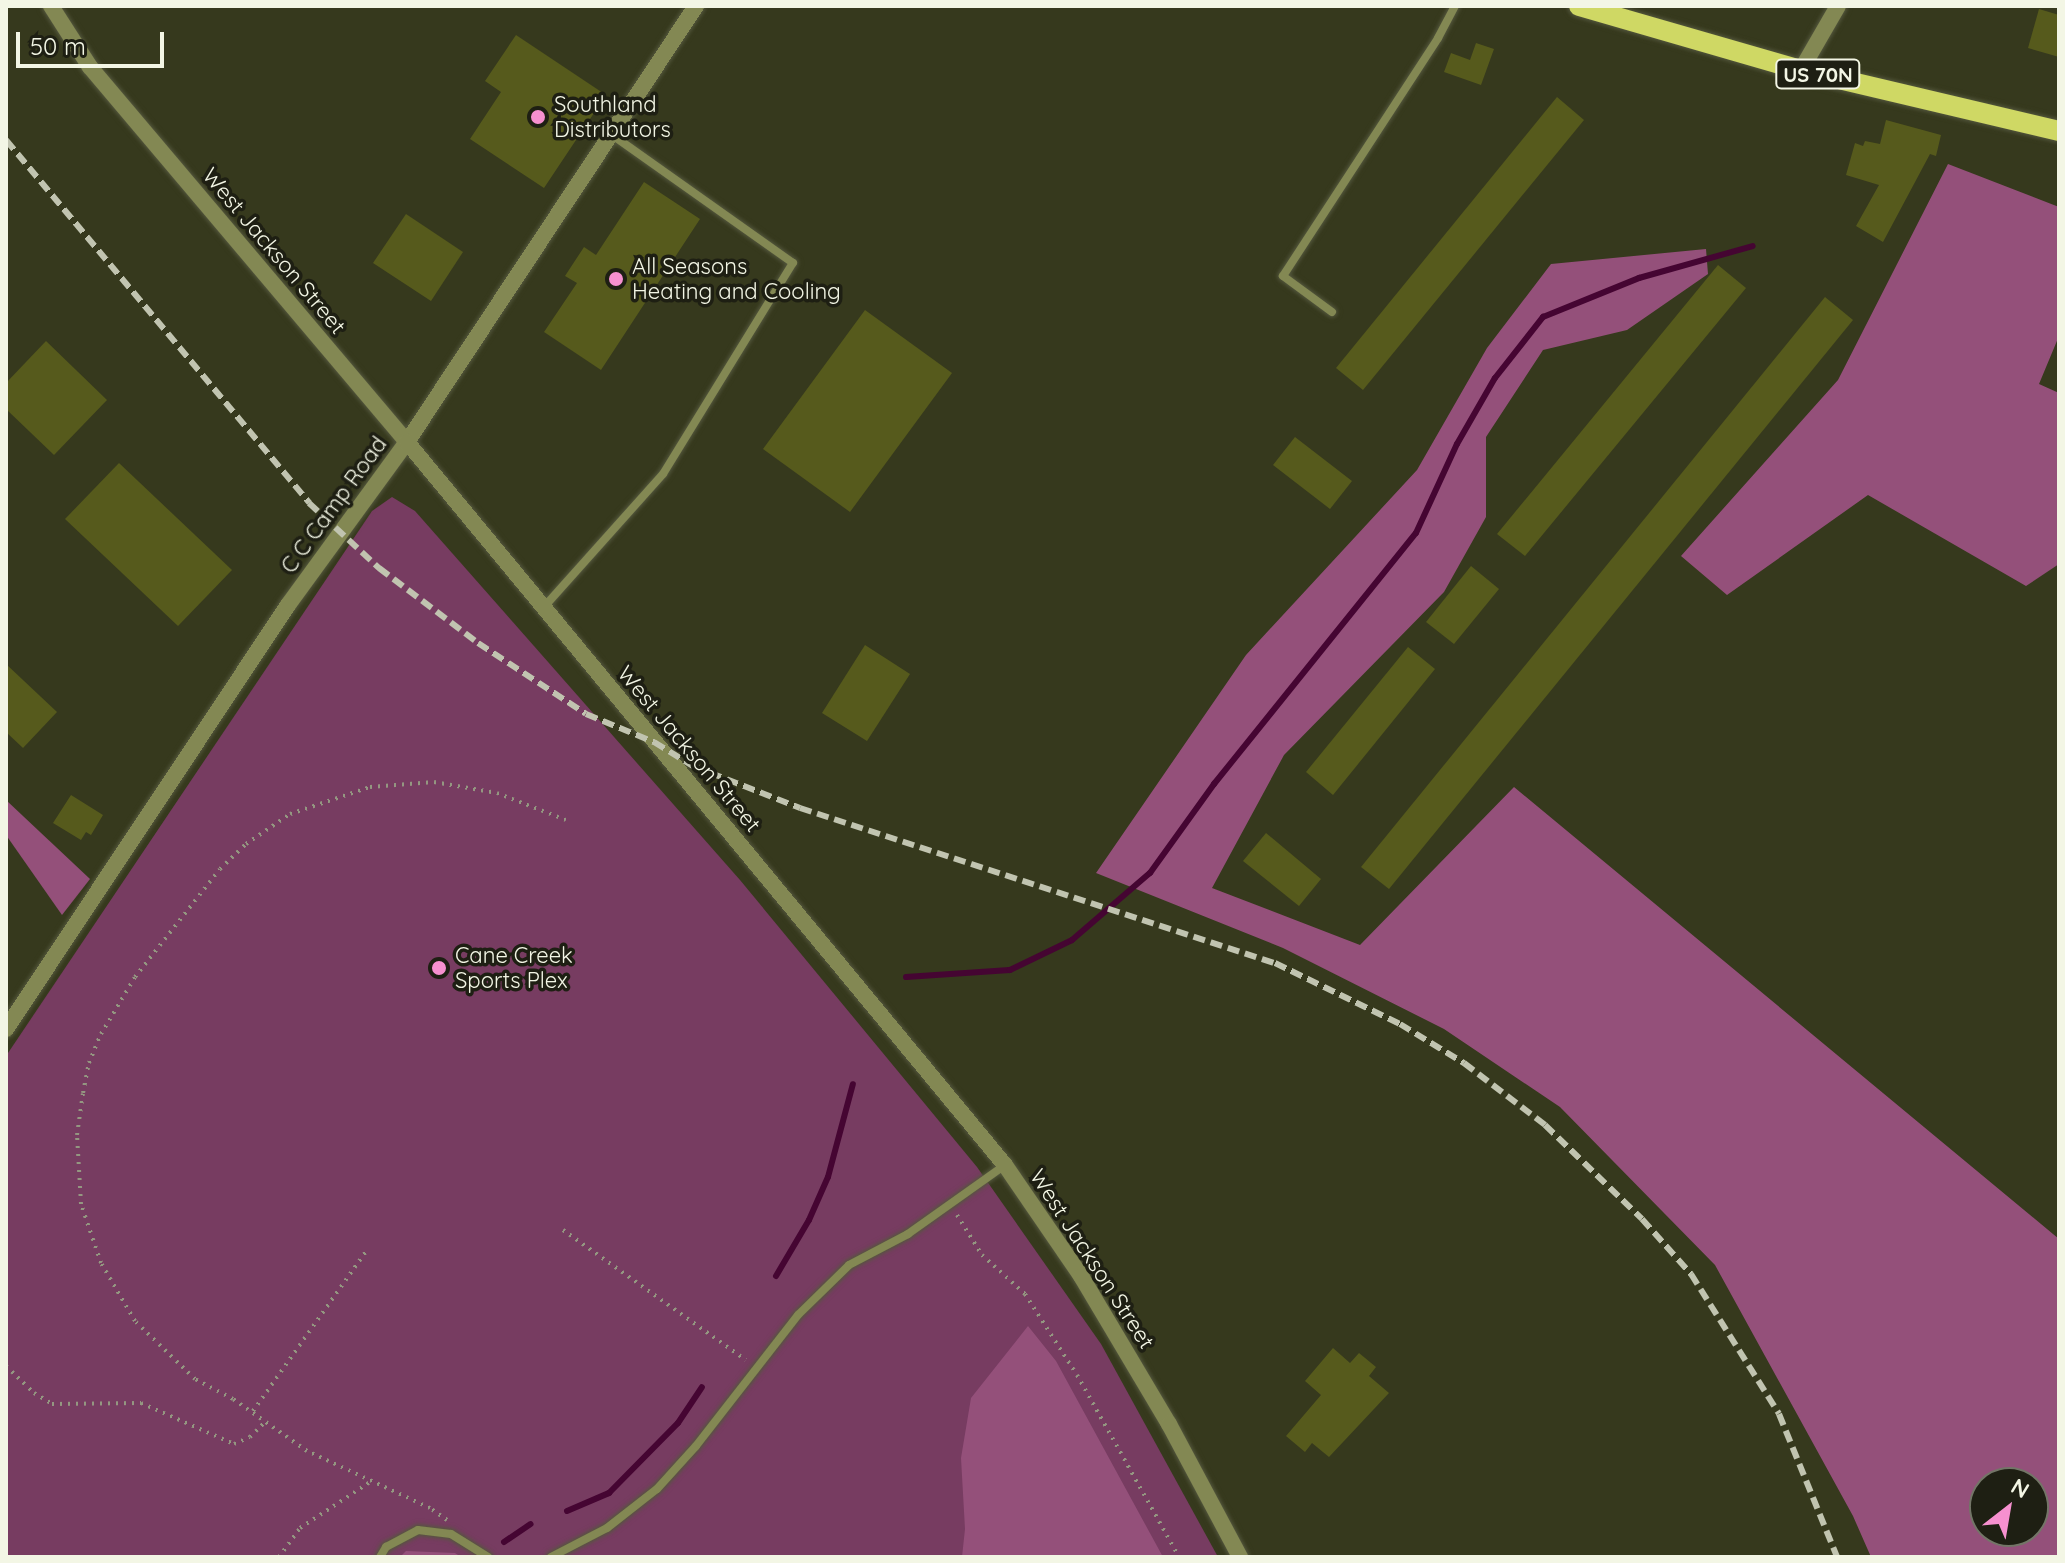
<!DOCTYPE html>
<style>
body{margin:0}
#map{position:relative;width:2065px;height:1563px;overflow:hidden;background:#36391d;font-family:Quicksand,sans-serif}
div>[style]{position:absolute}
.green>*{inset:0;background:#773c61}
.forest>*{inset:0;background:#94507a}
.stream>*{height:6px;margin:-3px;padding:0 3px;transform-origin:3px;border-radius:3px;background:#450532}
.building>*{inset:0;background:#565a1c}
.path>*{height:4px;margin-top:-2px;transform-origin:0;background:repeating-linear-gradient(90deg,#949781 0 2px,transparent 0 8px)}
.roads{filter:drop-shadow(0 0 2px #54573d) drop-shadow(0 0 2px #54573d)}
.service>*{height:8px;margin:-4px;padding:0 4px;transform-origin:4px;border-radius:4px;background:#838853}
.minor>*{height:16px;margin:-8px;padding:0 8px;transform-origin:8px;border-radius:8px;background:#838853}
.tertiary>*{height:16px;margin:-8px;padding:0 8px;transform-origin:8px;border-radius:8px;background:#838853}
.primary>*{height:20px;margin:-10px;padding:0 10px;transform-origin:10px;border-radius:10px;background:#cfd864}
.rail>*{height:6px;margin-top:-3px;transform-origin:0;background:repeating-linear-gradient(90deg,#c1c4b0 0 12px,transparent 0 18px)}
.dots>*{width:22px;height:22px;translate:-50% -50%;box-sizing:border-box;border:4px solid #1e1f13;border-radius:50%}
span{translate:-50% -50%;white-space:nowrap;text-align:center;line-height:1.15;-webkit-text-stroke:7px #1e1f13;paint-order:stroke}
.shield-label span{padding:2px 6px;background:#1e1f13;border:2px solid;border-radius:6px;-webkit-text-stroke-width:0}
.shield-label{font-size:20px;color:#f3f6e5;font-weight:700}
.poi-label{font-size:22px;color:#f3f6e5}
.left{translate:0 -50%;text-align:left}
.street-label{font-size:22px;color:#f3f6e5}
.frame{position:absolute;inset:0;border:8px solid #f3f6e5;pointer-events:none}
.north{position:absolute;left:1969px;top:1467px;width:80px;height:80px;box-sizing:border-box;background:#1e1f13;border:2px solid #737567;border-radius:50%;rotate:31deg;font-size:22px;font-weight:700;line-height:32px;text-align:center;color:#f3f6e5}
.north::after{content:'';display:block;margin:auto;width:28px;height:36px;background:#f690cf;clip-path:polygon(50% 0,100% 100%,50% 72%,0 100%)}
.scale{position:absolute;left:16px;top:32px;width:148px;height:36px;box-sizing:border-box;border:4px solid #f3f6e5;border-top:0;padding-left:10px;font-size:24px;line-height:28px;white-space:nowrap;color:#f3f6e5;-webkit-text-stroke:6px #1e1f13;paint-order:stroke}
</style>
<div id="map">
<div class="green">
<div style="clip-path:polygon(392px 497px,415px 511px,740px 880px,977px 1167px,1101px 1344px,1218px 1557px,6px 1557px,6px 1056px,372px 511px)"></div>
</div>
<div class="forest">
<div style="clip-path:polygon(1948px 164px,2059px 207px,2059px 336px,2039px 384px,2059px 393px,2059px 564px,2026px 586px,1868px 495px,1727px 595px,1681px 556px,1838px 380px)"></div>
<div style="clip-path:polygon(evenodd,1706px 249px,1708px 274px,1627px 330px,1543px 350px,1486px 437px,1486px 517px,1444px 592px,1284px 755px,1212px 888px,1360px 945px,1514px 787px,2059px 1239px,2059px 1557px,1871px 1557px,1853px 1516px,1715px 1265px,1560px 1107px,1444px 1029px,1283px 948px,1096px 873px,1246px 655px,1417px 470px,1487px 348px,1551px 264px,1706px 249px,1985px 1483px,2033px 1483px,2033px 1531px,1985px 1531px,1985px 1483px)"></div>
<div style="clip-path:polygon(6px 800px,90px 879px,62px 915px,6px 835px)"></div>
<div style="clip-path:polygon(1028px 1326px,1056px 1361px,1163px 1557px,962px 1557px,965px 1529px,961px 1458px,971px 1398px)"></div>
<div style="clip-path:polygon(406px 1551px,455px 1553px,461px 1557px,400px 1557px)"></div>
</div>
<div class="stream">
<div style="left:906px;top:977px;width:104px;rotate:-3.9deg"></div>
<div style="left:1010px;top:970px;width:69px;rotate:-25.8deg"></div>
<div style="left:1072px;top:940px;width:103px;rotate:-40.7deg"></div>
<div style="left:1150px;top:873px;width:110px;rotate:-54.3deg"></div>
<div style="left:1214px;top:784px;width:322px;rotate:-51.2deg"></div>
<div style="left:1416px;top:533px;width:98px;rotate:-65.3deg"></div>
<div style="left:1457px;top:444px;width:76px;rotate:-60.1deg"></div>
<div style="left:1495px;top:378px;width:78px;rotate:-51.8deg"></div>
<div style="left:1543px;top:317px;width:104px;rotate:-22.1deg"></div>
<div style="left:1639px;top:278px;width:118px;rotate:-15.7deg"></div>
<div style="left:776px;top:1276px;width:65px;rotate:-59.5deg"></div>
<div style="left:809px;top:1220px;width:47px;rotate:-66.2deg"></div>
<div style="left:828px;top:1177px;width:96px;rotate:-75deg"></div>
<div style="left:567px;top:1511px;width:46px;rotate:-23.2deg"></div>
<div style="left:609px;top:1493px;width:98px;rotate:-45.4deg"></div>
<div style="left:678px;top:1423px;width:43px;rotate:-56.3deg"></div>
<div style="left:504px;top:1542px;width:32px;rotate:-34deg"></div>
</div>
<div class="building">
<div style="clip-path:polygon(2039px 9px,2059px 15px,2059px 57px,2028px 48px)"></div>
<div style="clip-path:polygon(516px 35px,606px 95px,544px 188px,470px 139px,501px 92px,485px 81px)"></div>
<div style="clip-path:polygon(1476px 43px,1494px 49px,1481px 85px,1444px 72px,1451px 53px,1470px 60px)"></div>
<div style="clip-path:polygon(1557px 97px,1584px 120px,1363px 390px,1336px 368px)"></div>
<div style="clip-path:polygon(1886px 120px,1941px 135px,1936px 156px,1930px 154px,1883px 242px,1856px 226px,1879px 185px,1846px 175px,1855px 143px,1863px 146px,1865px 141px,1880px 144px)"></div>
<div style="clip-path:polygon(644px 182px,700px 219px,601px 370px,544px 332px,577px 283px,565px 276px,584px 247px,596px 255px)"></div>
<div style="clip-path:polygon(406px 214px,463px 252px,431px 301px,373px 263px)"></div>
<div style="clip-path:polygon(1718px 265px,1746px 288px,1525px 556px,1497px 534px)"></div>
<div style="clip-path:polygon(1825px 297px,1853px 320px,1389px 889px,1361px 867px)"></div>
<div style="clip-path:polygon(865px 310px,952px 373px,850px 512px,763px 449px)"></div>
<div style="clip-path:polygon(46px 341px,107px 400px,54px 455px,6px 409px,6px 383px)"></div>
<div style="clip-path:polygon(1295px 437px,1352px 481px,1330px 509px,1273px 465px)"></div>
<div style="clip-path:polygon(119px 463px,232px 570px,178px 626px,65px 519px)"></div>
<div style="clip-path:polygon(1471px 566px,1499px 589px,1454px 644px,1426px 622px)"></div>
<div style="clip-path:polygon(865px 645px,910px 674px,867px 741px,822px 713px)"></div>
<div style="clip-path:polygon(1408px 647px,1435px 669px,1333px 795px,1306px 772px)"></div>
<div style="clip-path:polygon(6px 664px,57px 712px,23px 748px,6px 732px)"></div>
<div style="clip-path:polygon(71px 795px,103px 815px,91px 835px,86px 832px,81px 840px,53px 823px)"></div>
<div style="clip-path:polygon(1266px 833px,1321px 879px,1299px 906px,1243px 861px)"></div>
<div style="clip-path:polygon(1333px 1348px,1350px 1363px,1359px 1353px,1376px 1367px,1369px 1376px,1389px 1393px,1329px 1457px,1312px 1443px,1305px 1452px,1286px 1436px,1321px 1395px,1305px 1381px)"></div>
</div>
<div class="path">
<div style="left:957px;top:1215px;width:47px;rotate:58deg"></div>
<div style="left:982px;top:1255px;width:58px;rotate:42.2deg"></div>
<div style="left:1025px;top:1294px;width:96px;rotate:57.3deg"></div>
<div style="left:1077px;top:1375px;width:209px;rotate:60.7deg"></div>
<div style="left:563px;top:1230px;width:224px;rotate:35.4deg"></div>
<div style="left:6px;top:1366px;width:39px;rotate:44deg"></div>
<div style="left:34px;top:1393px;width:21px;rotate:31deg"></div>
<div style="left:52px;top:1404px;width:89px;rotate:-0.6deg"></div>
<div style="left:141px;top:1403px;width:102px;rotate:23.8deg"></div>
<div style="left:234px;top:1444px;width:17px;rotate:-24deg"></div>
<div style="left:250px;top:1437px;width:23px;rotate:-45deg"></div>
<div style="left:253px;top:1411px;width:197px;rotate:-54.7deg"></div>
<div style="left:447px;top:1520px;width:21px;rotate:-145deg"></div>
<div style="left:430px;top:1508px;width:136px;rotate:-155.1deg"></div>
<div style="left:307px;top:1451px;width:90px;rotate:-144.9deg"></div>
<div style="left:233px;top:1399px;width:43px;rotate:-152.2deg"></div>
<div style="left:195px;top:1379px;width:83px;rotate:-136deg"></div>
<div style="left:135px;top:1321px;width:67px;rotate:-120.4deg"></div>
<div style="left:101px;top:1263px;width:62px;rotate:-108.7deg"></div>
<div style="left:81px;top:1204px;width:69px;rotate:-93.3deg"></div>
<div style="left:77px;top:1135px;width:42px;rotate:-81.9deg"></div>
<div style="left:83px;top:1093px;width:31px;rotate:-79deg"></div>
<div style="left:89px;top:1063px;width:31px;rotate:-68deg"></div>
<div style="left:101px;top:1034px;width:66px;rotate:-59.2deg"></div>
<div style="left:135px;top:977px;width:137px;rotate:-51.8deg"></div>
<div style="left:220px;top:869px;width:36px;rotate:-44deg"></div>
<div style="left:246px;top:844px;width:53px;rotate:-34.3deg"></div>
<div style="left:290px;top:814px;width:84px;rotate:-18.6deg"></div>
<div style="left:370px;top:787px;width:64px;rotate:-4.5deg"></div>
<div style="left:434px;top:782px;width:64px;rotate:9.9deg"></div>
<div style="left:497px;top:793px;width:74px;rotate:21.4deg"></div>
<div style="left:279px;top:1557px;width:36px;rotate:-54deg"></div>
<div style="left:300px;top:1528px;width:84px;rotate:-33.3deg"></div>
</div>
<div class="roads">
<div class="service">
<div style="left:1332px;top:312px;width:61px;rotate:-143.7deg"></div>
<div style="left:1283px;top:276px;width:284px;rotate:-56.9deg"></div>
<div style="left:1438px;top:38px;width:36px;rotate:-62deg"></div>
<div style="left:544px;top:607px;width:178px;rotate:-48.2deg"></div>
<div style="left:663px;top:474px;width:248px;rotate:-58.4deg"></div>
<div style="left:793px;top:263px;width:223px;rotate:-144.7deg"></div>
<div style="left:380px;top:1557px;width:12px;rotate:-59deg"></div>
<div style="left:386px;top:1547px;width:36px;rotate:-28deg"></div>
<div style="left:418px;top:1530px;width:33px;rotate:7deg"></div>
<div style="left:451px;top:1534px;width:44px;rotate:31.9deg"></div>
<div style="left:551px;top:1557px;width:63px;rotate:-27.4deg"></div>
<div style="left:607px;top:1528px;width:63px;rotate:-38deg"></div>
<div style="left:657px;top:1489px;width:58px;rotate:-47.8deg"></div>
<div style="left:696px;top:1446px;width:166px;rotate:-52.1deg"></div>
<div style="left:798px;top:1315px;width:71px;rotate:-44.4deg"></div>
<div style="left:849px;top:1265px;width:67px;rotate:-27.7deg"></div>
<div style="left:908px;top:1234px;width:119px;rotate:-35.4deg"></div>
</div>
<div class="minor">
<div style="left:1801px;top:70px;width:74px;rotate:-60deg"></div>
<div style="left:6px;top:1029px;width:509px;rotate:-56.37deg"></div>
<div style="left:288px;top:605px;width:202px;rotate:-53.9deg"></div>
<div style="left:407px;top:442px;width:523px;rotate:-56.46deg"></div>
</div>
<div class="tertiary">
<div style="left:51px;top:6px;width:72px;rotate:57.4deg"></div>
<div style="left:90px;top:67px;width:491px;rotate:49.8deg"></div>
<div style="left:407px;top:442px;width:938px;rotate:50.41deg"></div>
<div style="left:1005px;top:1165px;width:135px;rotate:55.6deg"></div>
<div style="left:1081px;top:1276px;width:172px;rotate:59.3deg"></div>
<div style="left:1169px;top:1424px;width:151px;rotate:61.9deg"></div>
</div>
<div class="primary">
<div style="left:1579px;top:6px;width:231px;rotate:16.1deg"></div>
<div style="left:1801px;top:70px;width:265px;rotate:13.3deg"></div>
</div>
</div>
<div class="rail">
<div style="left:6px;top:140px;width:473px;rotate:50.1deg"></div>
<div style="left:309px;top:503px;width:96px;rotate:42.9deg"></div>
<div style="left:379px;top:568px;width:124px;rotate:37.1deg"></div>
<div style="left:478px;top:643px;width:129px;rotate:33.3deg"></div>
<div style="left:586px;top:714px;width:74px;rotate:22.4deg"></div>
<div style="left:654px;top:742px;width:46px;rotate:31.6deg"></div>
<div style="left:693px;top:766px;width:115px;rotate:21.4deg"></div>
<div style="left:800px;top:808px;width:500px;rotate:18.1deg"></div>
<div style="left:1275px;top:963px;width:139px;rotate:26deg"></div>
<div style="left:1400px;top:1024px;width:75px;rotate:31.4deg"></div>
<div style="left:1464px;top:1063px;width:102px;rotate:37.4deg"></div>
<div style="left:1545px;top:1125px;width:135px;rotate:44.1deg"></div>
<div style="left:1642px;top:1219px;width:74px;rotate:48.3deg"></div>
<div style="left:1691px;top:1274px;width:165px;rotate:57.8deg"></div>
<div style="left:1779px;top:1414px;width:154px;rotate:67.9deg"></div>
</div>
<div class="dots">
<div style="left:538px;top:117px;background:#f690cf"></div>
<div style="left:616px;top:279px;background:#f690cf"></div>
<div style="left:439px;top:968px;background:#f690cf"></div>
</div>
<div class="shield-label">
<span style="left:1818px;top:74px">US 70N</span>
</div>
<div class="poi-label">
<span class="left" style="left:554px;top:117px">Southland<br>Distributors</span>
<span class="left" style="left:632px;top:279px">All Seasons<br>Heating and Cooling</span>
<span class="left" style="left:455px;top:968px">Cane Creek<br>Sports Plex</span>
</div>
<div class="street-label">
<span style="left:274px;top:251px;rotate:50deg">West Jackson Street</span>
<span style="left:334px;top:505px;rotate:-54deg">C C Camp Road</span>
<span style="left:689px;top:749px;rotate:50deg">West Jackson Street</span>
<span style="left:1092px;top:1259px;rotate:57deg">West Jackson Street</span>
</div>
<div class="frame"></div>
<div class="north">N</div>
<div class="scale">50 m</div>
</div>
